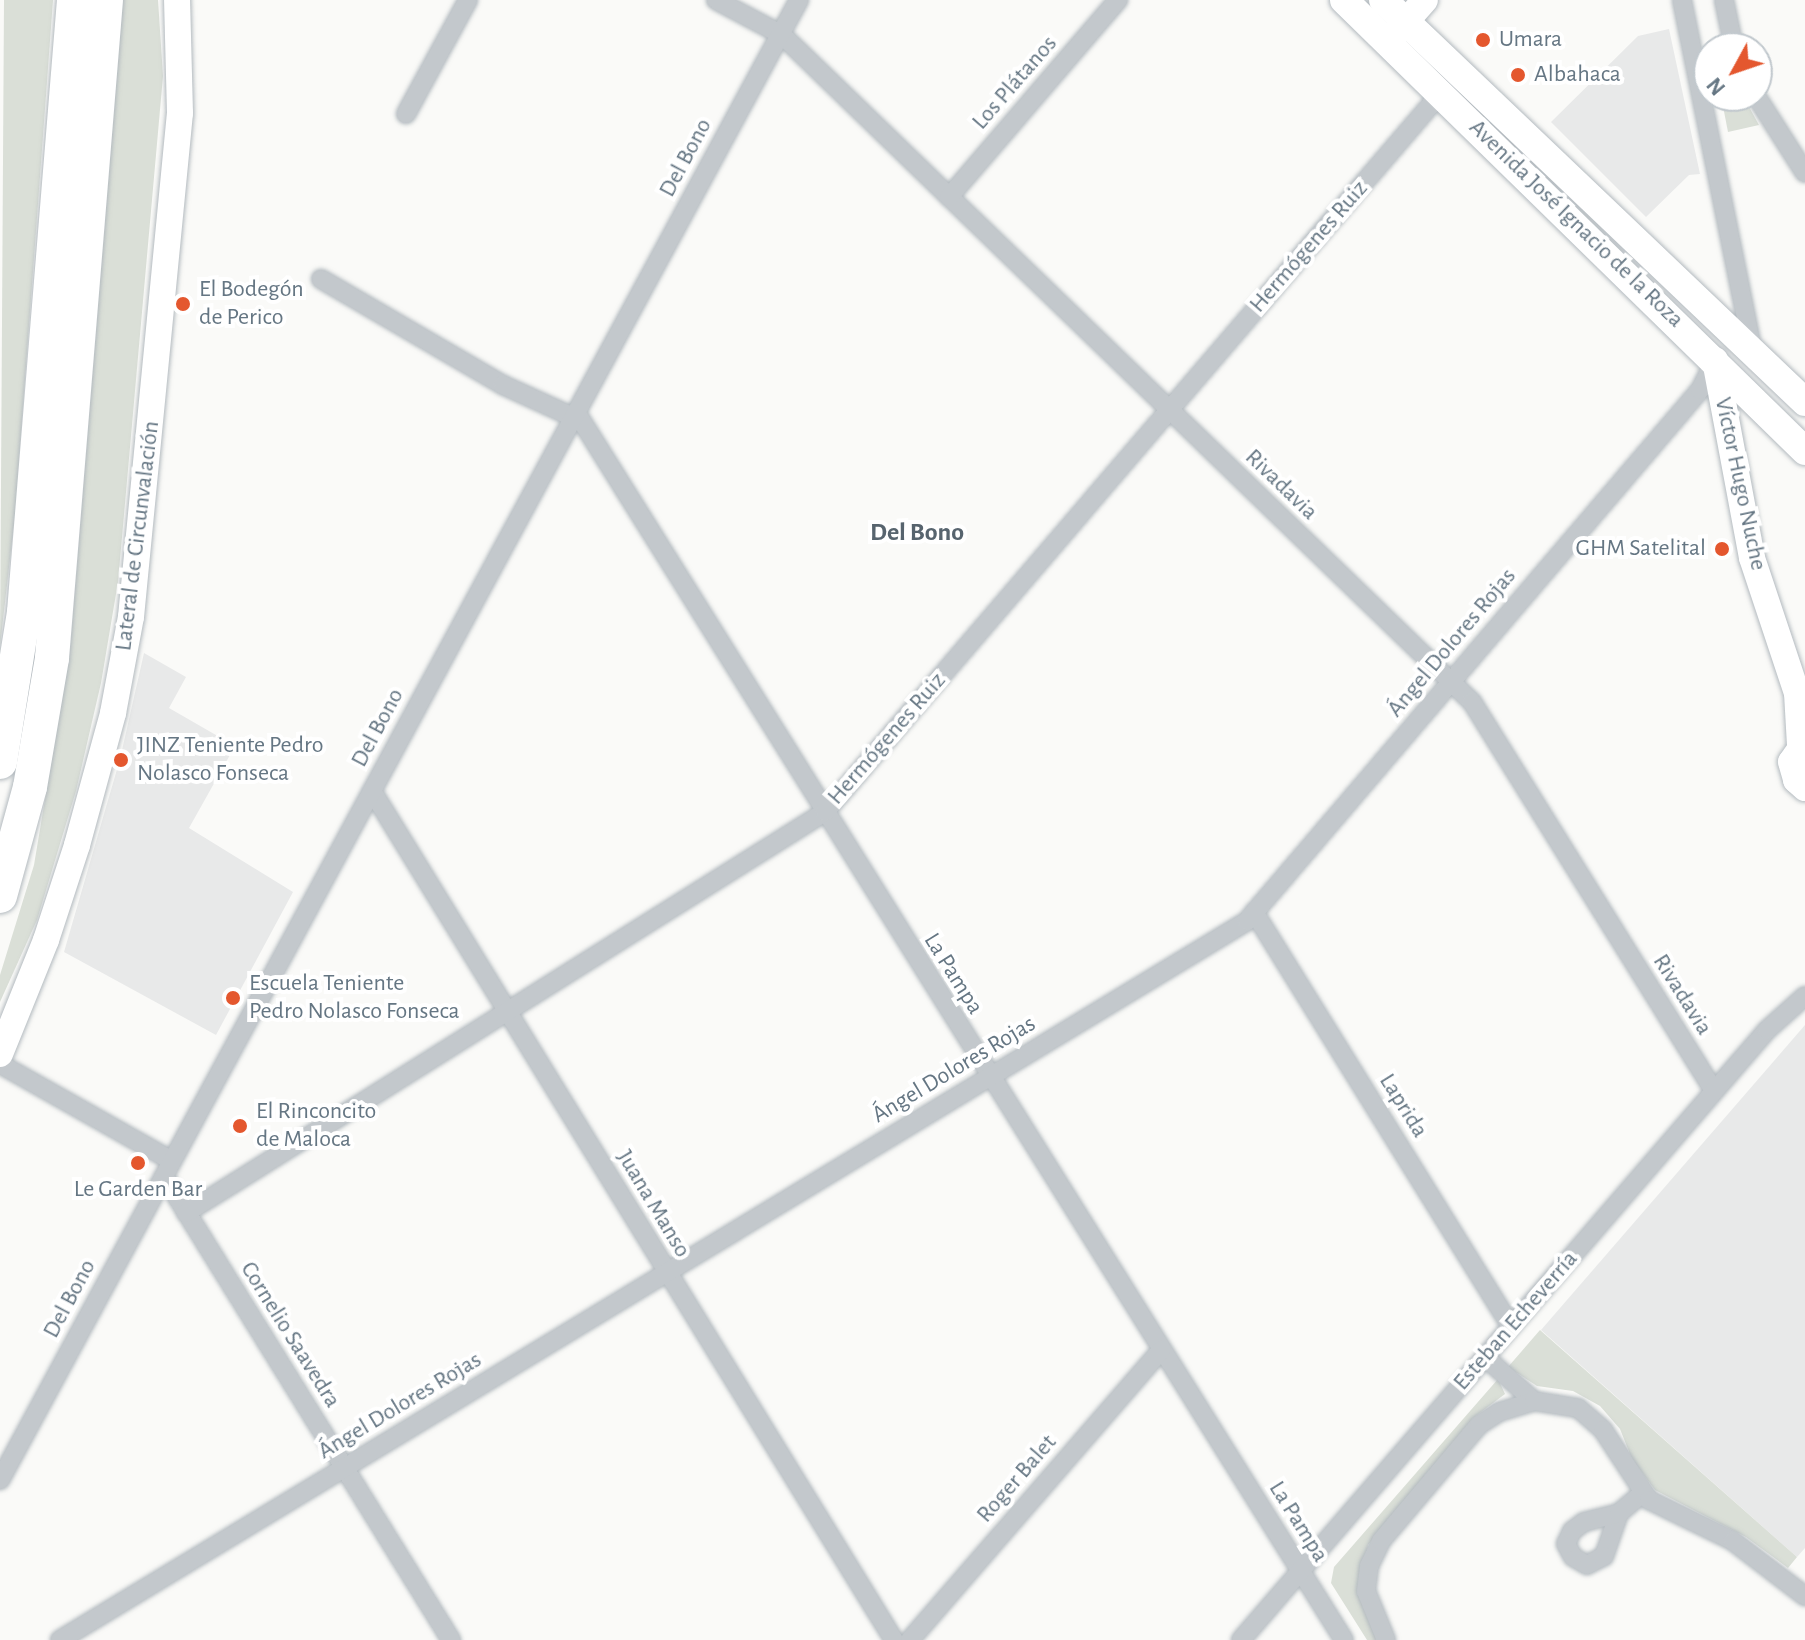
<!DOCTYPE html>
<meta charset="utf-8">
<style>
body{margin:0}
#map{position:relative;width:1805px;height:1640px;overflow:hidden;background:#fafaf8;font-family:"Alegreya Sans",sans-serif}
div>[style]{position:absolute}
.built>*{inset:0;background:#e8e9e9}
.green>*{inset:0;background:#dadfd7}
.roads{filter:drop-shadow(0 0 2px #b3babf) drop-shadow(0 0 2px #b3babf)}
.street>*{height:18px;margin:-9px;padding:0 9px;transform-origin:9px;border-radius:9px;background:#c3c8cc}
.secondary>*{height:26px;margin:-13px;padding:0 13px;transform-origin:13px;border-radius:13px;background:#fff}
.primary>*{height:28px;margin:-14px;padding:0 14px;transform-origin:14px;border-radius:14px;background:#fff}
.highway>*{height:34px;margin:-17px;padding:0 17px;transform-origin:17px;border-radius:17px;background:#fff}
.dots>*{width:22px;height:22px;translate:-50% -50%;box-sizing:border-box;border:4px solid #fff;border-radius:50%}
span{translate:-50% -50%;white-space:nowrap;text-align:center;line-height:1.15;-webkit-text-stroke:8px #fff;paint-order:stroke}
.poi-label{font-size:24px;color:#657683}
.left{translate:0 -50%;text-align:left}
.right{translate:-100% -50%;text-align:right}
.street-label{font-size:24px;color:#657683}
.neighbourhood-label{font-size:26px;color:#57646e;font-weight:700}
.north{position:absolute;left:1693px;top:32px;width:80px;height:80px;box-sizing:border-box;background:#fff;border:2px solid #c1c8cd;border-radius:50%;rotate:230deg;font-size:22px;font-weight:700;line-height:32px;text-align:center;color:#657683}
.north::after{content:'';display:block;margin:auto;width:28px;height:36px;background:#e4572e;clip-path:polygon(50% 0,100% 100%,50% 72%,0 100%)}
</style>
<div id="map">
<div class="built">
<div style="clip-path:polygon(1669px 29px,1700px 174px,1689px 175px,1646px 217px,1551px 122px,1638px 36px)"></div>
<div style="clip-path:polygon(144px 653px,186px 677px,169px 708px,235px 746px,189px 828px,293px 892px,216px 1035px,64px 952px,120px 759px)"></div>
<div style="clip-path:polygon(1805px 1025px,1805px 1548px,1797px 1557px,1541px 1330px)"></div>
</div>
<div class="green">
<div style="clip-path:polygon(4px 0,53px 0,15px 515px,0 646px)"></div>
<div style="clip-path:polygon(123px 0,158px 0,163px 76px,118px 582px,101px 683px,76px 791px,37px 920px,0 1002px,0 975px,34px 865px,70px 650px)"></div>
<div style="clip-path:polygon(1721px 96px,1743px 96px,1759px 125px,1728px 132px)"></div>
<div style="clip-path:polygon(1540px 1330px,1797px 1557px,1788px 1568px,1746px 1537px,1655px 1490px,1632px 1459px,1620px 1429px,1600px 1406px,1573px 1391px,1537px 1386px,1508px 1367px)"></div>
<div style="clip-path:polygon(1498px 1379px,1505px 1394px,1473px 1418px,1368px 1545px,1359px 1593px,1377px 1640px,1367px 1640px,1331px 1583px,1334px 1567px)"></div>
</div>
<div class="roads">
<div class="street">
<div style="left:716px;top:0;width:75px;rotate:27.9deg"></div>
<div style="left:782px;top:35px;width:960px;rotate:44.03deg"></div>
<div style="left:1472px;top:702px;width:458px;rotate:58.1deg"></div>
<div style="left:1682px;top:0;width:355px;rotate:78.6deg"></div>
<div style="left:1724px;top:0;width:49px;rotate:78.2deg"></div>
<div style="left:1756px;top:96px;width:91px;rotate:57.5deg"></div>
<div style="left:406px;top:114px;width:130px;rotate:-61.5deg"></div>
<div style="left:949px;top:197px;width:260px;rotate:-49.4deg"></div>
<div style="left:321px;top:279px;width:211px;rotate:30.2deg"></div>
<div style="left:503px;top:385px;width:77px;rotate:24.6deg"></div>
<div style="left:576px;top:412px;width:1448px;rotate:57.98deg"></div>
<div style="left:372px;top:791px;width:997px;rotate:58.42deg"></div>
<div style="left:1254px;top:912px;width:487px;rotate:58.2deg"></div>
<div style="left:0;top:1064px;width:197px;rotate:29.4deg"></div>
<div style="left:164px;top:1176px;width:546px;rotate:58.26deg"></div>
<div style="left:186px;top:1213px;width:754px;rotate:-32.11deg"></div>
<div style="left:825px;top:812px;width:945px;rotate:-49.42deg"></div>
<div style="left:1485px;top:1357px;width:66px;rotate:41.9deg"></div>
<div style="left:0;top:1480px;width:1682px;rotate:-61.64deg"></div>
<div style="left:1619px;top:1513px;width:46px;rotate:109.2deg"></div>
<div style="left:1604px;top:1556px;width:19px;rotate:152deg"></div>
<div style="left:1587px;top:1565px;width:16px;rotate:-150deg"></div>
<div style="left:1573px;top:1557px;width:15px;rotate:-118deg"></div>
<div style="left:1566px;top:1544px;width:14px;rotate:-65deg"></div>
<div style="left:1572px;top:1531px;width:15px;rotate:-37deg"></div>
<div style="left:1584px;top:1522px;width:36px;rotate:-14deg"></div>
<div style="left:1619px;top:1513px;width:30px;rotate:-40deg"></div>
<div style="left:60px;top:1640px;width:1388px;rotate:-31.2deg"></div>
<div style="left:1247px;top:921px;width:698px;rotate:-49.53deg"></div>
<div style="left:1700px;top:390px;width:34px;rotate:-63deg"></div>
<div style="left:910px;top:1640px;width:384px;rotate:-49.1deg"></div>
<div style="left:1241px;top:1640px;width:805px;rotate:-49.23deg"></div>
<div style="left:1767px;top:1030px;width:51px;rotate:-41.8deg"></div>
<div style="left:1386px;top:1640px;width:53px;rotate:-112.2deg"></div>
<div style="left:1366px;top:1591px;width:25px;rotate:-83deg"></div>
<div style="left:1369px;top:1566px;width:28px;rotate:-64deg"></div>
<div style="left:1381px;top:1541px;width:152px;rotate:-49.8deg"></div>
<div style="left:1479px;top:1425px;width:24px;rotate:-33deg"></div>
<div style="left:1499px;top:1412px;width:37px;rotate:-17deg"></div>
<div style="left:1534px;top:1401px;width:45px;rotate:9deg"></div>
<div style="left:1578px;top:1408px;width:33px;rotate:41deg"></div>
<div style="left:1603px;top:1430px;width:84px;rotate:56.7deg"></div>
<div style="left:1649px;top:1500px;width:93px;rotate:26deg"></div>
<div style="left:1733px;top:1541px;width:91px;rotate:37.4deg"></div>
</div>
<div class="secondary">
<div style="left:1393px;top:36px;width:48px;rotate:-48.4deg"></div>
<div style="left:1715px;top:360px;width:201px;rotate:79.4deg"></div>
<div style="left:1752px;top:558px;width:142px;rotate:71.6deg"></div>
<div style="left:1797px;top:693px;width:52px;rotate:86.7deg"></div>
<div style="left:1805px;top:742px;width:24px;rotate:125deg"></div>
<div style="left:1791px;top:762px;width:19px;rotate:74deg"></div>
<div style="left:1796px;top:780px;width:12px;rotate:42deg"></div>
<div style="left:0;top:1054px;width:123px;rotate:-68deg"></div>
<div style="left:46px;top:940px;width:100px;rotate:-71.9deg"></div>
<div style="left:77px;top:845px;width:137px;rotate:-74.7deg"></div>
<div style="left:113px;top:713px;width:98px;rotate:-79.4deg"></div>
<div style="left:131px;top:617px;width:506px;rotate:-84.45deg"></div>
<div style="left:180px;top:113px;width:113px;rotate:-91.5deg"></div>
</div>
<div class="primary">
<div style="left:1344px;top:0;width:645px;rotate:44.37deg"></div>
<div style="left:1383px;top:0;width:583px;rotate:43.61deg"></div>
</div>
<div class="highway">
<div style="left:0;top:762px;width:152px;rotate:-80.9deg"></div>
<div style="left:24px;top:612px;width:614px;rotate:-85.33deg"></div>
<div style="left:0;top:896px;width:113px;rotate:-74.6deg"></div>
<div style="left:30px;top:787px;width:131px;rotate:-80.3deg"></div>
<div style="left:52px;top:658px;width:660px;rotate:-85.31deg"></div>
</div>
</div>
<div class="dots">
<div style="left:1483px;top:40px;background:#e4572e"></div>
<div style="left:1518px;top:75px;background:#e4572e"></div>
<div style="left:183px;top:304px;background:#e4572e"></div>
<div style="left:1722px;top:549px;background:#e4572e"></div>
<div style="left:121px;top:760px;background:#e4572e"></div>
<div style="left:233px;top:998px;background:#e4572e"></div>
<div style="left:240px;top:1126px;background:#e4572e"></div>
<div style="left:138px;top:1163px;background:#e4572e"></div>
</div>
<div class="poi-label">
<span class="left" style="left:1499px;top:40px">Umara</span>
<span class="left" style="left:1534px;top:75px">Albahaca</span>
<span class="left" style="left:199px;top:304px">El Bodegón<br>de Perico</span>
<span class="right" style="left:1706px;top:549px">GHM Satelital</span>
<span class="left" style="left:137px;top:760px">JINZ Teniente Pedro<br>Nolasco Fonseca</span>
<span class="left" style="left:249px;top:998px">Escuela Teniente<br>Pedro Nolasco Fonseca</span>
<span class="left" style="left:256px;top:1126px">El Rinconcito<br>de Maloca</span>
<span style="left:138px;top:1190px">Le Garden Bar</span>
</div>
<div class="street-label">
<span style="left:1015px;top:83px;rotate:-49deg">Los Plátanos</span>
<span style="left:686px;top:158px;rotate:-62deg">Del Bono</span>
<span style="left:1576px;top:224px;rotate:44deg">Avenida José Ignacio de la Roza</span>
<span style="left:1309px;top:247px;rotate:-49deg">Hermógenes Ruiz</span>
<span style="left:1740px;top:484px;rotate:78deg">Víctor Hugo Nuche</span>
<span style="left:1281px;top:485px;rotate:44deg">Rivadavia</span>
<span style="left:138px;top:536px;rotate:-83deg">Lateral de Circunvalación</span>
<span style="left:1452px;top:643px;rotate:-50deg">Ángel Dolores Rojas</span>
<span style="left:378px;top:728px;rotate:-62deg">Del Bono</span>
<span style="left:887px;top:739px;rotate:-49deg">Hermógenes Ruiz</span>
<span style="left:953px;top:974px;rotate:58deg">La Pampa</span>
<span style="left:1682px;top:995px;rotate:58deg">Rivadavia</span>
<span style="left:954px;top:1070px;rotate:-31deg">Ángel Dolores Rojas</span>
<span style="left:1403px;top:1106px;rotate:58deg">Laprida</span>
<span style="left:653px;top:1204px;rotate:59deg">Juana Manso</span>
<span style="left:70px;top:1299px;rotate:-62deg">Del Bono</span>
<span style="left:1516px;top:1321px;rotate:-49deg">Esteban Echeverría</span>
<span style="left:290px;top:1335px;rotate:58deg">Cornelio Saavedra</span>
<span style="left:400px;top:1406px;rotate:-31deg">Ángel Dolores Rojas</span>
<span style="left:1017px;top:1479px;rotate:-49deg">Roger Balet</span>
<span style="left:1298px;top:1522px;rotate:58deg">La Pampa</span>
</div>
<div class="neighbourhood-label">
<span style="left:917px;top:533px">Del Bono</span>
</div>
<div class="north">N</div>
</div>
